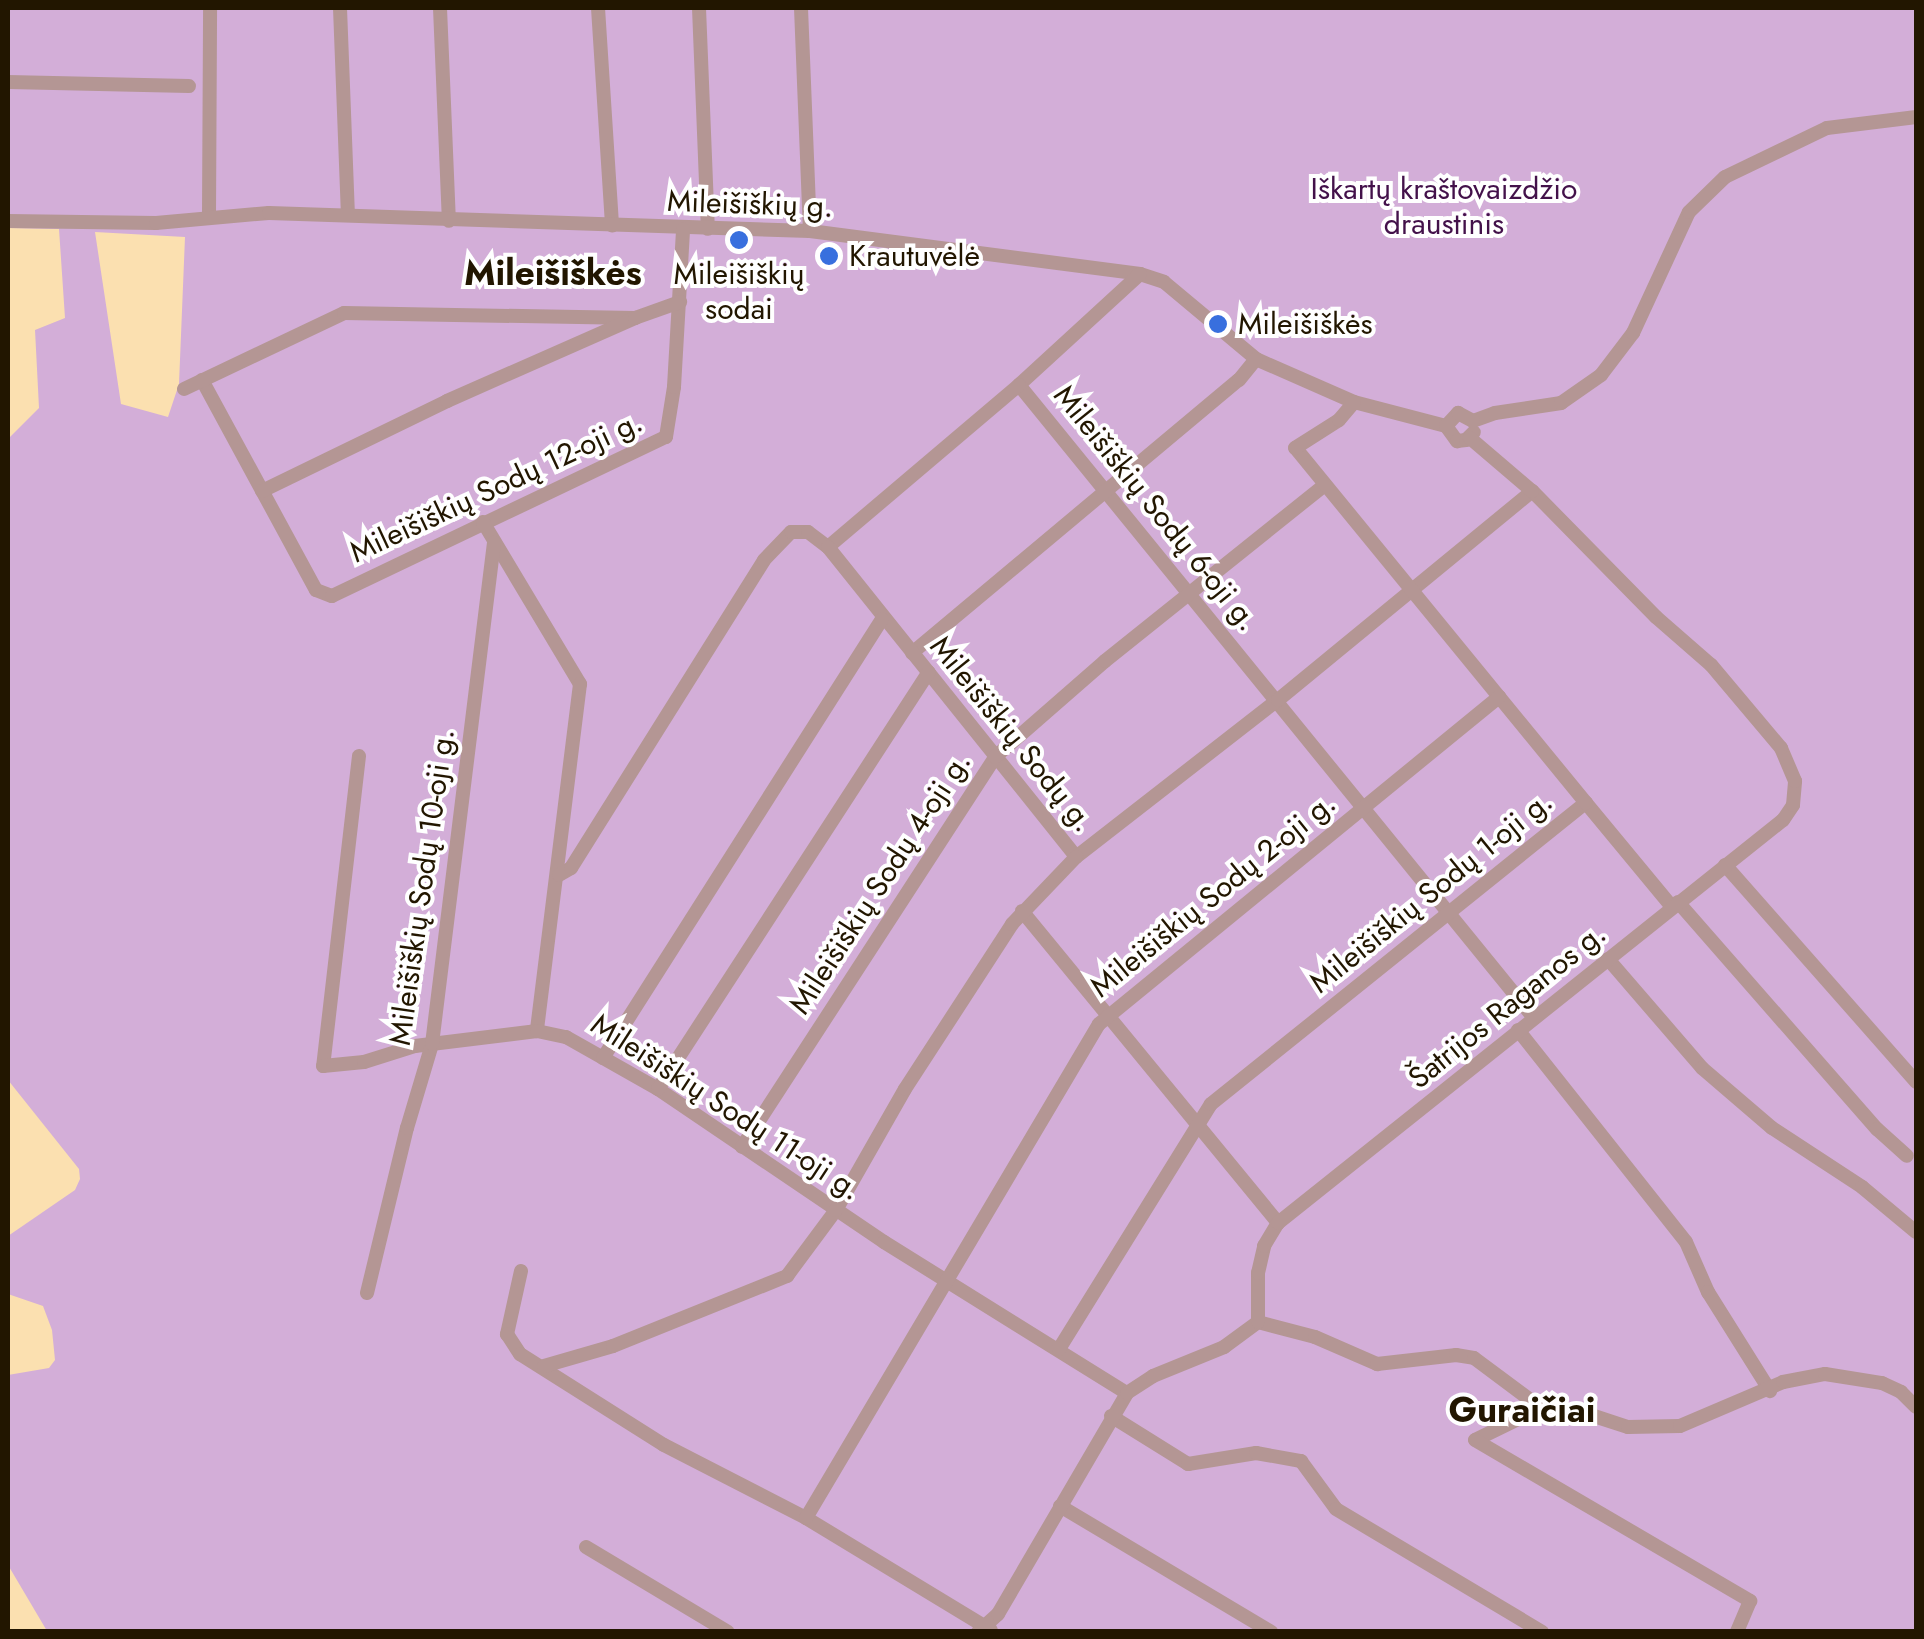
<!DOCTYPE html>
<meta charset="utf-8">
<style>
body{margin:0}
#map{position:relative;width:1924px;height:1639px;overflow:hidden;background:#fbe0b0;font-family:Jost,sans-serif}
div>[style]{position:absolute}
.green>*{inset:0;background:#d3aed8}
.minor>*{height:14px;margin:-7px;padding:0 7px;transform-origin:7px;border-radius:7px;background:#b49694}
.dots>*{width:28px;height:28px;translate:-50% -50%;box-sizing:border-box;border:5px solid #fff;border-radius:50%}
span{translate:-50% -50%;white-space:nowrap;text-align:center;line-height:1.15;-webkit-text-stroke:8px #fff;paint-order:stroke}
.park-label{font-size:30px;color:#43114a}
.street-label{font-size:30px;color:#221600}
.poi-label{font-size:30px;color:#221600}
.left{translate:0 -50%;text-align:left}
.quarter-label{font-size:35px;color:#221600;font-weight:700}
.frame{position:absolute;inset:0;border:10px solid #221600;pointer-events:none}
</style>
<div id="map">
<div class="green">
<div style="clip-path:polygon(evenodd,8px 8px,1916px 8px,1916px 1631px,47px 1631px,8px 1565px,8px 1375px,49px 1368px,55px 1360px,52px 1330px,43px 1306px,8px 1294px,8px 1236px,75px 1190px,80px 1179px,79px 1169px,8px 1080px,8px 439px,39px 408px,35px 330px,65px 318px,59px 229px,8px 228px,8px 8px,95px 232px,185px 237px,179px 384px,168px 417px,121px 404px,95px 232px)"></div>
</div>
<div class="minor">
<div style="left:340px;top:8px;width:207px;rotate:87.8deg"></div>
<div style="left:440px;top:8px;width:213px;rotate:87.6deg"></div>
<div style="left:598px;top:8px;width:218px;rotate:86.3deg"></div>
<div style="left:699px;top:8px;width:221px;rotate:87.7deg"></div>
<div style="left:801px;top:8px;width:223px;rotate:87.7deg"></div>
<div style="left:8px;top:82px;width:181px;rotate:1.3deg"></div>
<div style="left:209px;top:215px;width:207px;rotate:-89.7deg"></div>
<div style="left:8px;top:221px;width:148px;rotate:0.8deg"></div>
<div style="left:156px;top:223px;width:113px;rotate:-5.1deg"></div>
<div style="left:269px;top:213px;width:541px;rotate:1.91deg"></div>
<div style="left:810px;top:231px;width:333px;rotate:7.4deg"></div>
<div style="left:1140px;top:274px;width:25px;rotate:18deg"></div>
<div style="left:1164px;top:282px;width:120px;rotate:39.9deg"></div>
<div style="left:1256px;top:359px;width:107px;rotate:23.7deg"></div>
<div style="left:1354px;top:402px;width:95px;rotate:14.6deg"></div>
<div style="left:1140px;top:274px;width:164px;rotate:137.5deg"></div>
<div style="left:1019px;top:385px;width:816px;rotate:50.87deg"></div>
<div style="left:202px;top:380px;width:239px;rotate:61.5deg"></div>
<div style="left:316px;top:590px;width:17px;rotate:21deg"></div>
<div style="left:332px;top:596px;width:370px;rotate:-25.5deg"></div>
<div style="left:666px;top:437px;width:51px;rotate:-80.9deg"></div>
<div style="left:674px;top:387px;width:158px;rotate:-86.7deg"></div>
<div style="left:184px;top:389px;width:177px;rotate:-25.4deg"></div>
<div style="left:344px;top:313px;width:291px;rotate:1deg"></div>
<div style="left:1473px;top:421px;width:23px;rotate:-20deg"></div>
<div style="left:1495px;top:413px;width:67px;rotate:-8.6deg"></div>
<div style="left:1561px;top:403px;width:49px;rotate:-35deg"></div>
<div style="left:1601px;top:375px;width:53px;rotate:-52.7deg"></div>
<div style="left:1633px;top:333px;width:133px;rotate:-65.2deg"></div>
<div style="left:1689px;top:212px;width:50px;rotate:-44.2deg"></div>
<div style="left:1725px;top:177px;width:113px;rotate:-25.7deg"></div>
<div style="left:1827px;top:128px;width:90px;rotate:-7deg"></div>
<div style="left:1446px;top:426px;width:19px;rotate:54deg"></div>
<div style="left:1457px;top:441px;width:9px;rotate:-6deg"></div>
<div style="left:1466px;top:440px;width:11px;rotate:-45deg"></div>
<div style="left:1446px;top:426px;width:18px;rotate:-47deg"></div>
<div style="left:1458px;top:413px;width:17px;rotate:28deg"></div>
<div style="left:262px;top:491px;width:206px;rotate:-25.9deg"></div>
<div style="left:447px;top:401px;width:206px;rotate:-23.8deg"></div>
<div style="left:635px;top:318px;width:48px;rotate:-19.6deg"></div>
<div style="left:483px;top:522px;width:189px;rotate:59.1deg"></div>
<div style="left:580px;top:684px;width:350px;rotate:97.1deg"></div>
<div style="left:828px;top:547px;width:250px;rotate:-40.3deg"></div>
<div style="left:912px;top:653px;width:426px;rotate:-39.9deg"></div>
<div style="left:1239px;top:380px;width:27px;rotate:-51deg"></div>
<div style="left:359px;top:756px;width:312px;rotate:96.6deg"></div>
<div style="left:323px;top:1066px;width:41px;rotate:-5.6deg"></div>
<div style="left:364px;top:1062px;width:53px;rotate:-17.4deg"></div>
<div style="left:415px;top:1046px;width:123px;rotate:-7deg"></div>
<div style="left:537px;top:1031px;width:30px;rotate:12deg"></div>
<div style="left:566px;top:1037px;width:106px;rotate:29.5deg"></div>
<div style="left:658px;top:1089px;width:273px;rotate:34.1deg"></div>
<div style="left:884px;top:1242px;width:286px;rotate:31.9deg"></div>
<div style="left:1586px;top:803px;width:135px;rotate:50.4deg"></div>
<div style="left:1725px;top:865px;width:289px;rotate:48.6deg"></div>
<div style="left:559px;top:875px;width:14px;rotate:-30deg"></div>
<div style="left:571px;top:868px;width:363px;rotate:-57.9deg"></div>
<div style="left:764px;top:560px;width:39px;rotate:-46deg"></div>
<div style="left:791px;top:532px;width:17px"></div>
<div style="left:808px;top:532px;width:25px;rotate:37deg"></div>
<div style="left:828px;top:547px;width:397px;rotate:51.3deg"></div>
<div style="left:1076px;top:857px;width:256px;rotate:-37.9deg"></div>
<div style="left:1278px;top:700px;width:329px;rotate:-39.4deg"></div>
<div style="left:1678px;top:902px;width:302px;rotate:48.8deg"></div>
<div style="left:1877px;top:1129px;width:40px;rotate:42deg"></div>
<div style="left:1022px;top:911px;width:404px;rotate:50.6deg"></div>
<div style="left:1608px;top:959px;width:144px;rotate:49.2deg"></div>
<div style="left:1702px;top:1068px;width:92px;rotate:40.6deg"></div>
<div style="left:1772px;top:1128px;width:108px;rotate:33.2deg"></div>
<div style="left:1862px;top:1187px;width:70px;rotate:39.8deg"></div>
<div style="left:1518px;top:1030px;width:270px;rotate:51.6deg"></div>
<div style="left:1686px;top:1242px;width:55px;rotate:66.3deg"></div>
<div style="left:1708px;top:1292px;width:117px;rotate:57.9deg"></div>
<div style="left:603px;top:1058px;width:520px;rotate:-57.56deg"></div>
<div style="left:658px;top:1089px;width:497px;rotate:-57deg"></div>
<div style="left:742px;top:1147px;width:465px;rotate:-57deg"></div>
<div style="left:995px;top:757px;width:146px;rotate:-41.1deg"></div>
<div style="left:1105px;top:661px;width:282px;rotate:-38.7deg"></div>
<div style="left:521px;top:1271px;width:65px;rotate:102.5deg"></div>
<div style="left:507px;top:1334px;width:24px;rotate:57deg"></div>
<div style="left:520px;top:1354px;width:170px;rotate:32.3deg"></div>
<div style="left:664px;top:1445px;width:160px;rotate:27.2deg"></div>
<div style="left:806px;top:1518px;width:216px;rotate:31.2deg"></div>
<div style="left:367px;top:1293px;width:170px;rotate:-76.4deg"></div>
<div style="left:407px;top:1128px;width:88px;rotate:-73.4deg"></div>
<div style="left:432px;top:1044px;width:505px;rotate:-82.95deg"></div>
<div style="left:1258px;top:1322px;width:59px;rotate:14.7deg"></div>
<div style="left:1315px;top:1337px;width:68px;rotate:23.5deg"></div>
<div style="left:1377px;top:1364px;width:80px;rotate:-6.5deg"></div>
<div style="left:1456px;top:1355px;width:18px;rotate:9deg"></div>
<div style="left:1474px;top:1358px;width:84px;rotate:36.7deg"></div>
<div style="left:1541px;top:1408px;width:50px;rotate:8deg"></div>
<div style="left:1591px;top:1415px;width:39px;rotate:18deg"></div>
<div style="left:1628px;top:1427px;width:52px;rotate:-1.1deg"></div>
<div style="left:1680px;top:1426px;width:112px;rotate:-23.1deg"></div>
<div style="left:1783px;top:1382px;width:43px;rotate:-10.8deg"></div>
<div style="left:1825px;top:1374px;width:58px;rotate:9deg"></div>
<div style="left:1882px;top:1383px;width:21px;rotate:25deg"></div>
<div style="left:1901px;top:1392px;width:21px;rotate:45deg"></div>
<div style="left:1059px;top:1349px;width:288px;rotate:-58.2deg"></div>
<div style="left:1211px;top:1104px;width:481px;rotate:-38.8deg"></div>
<div style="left:1586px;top:803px;width:459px;rotate:-129.3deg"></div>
<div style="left:1295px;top:448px;width:52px;rotate:-32.5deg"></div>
<div style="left:1339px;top:420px;width:23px;rotate:-50deg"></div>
<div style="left:544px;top:1366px;width:72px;rotate:-16.2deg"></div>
<div style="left:613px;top:1346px;width:188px;rotate:-21.9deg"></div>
<div style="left:787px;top:1276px;width:82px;rotate:-53.4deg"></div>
<div style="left:836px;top:1210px;width:139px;rotate:-60.3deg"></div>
<div style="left:905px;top:1089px;width:197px;rotate:-57deg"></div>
<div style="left:1012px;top:924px;width:93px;rotate:-46.3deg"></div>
<div style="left:1541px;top:1408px;width:73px;rotate:154.1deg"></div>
<div style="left:1475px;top:1440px;width:319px;rotate:30.3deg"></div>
<div style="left:1750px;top:1601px;width:34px;rotate:113deg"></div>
<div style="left:1111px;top:1416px;width:91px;rotate:31.9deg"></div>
<div style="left:1188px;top:1464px;width:69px;rotate:-9.2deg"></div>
<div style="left:1256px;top:1453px;width:46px;rotate:10.1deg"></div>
<div style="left:1301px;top:1461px;width:59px;rotate:53.9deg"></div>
<div style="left:1336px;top:1509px;width:240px;rotate:30.8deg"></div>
<div style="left:1060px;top:1506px;width:246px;rotate:30.8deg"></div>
<div style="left:806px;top:1518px;width:574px;rotate:-59.33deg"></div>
<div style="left:1099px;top:1024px;width:517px;rotate:-39.27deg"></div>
<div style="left:586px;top:1547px;width:165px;rotate:30.9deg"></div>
<div style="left:978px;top:1632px;width:27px;rotate:-42deg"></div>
<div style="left:998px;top:1614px;width:256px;rotate:-59.7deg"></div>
<div style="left:1127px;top:1393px;width:31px;rotate:-33deg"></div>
<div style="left:1153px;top:1376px;width:77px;rotate:-22.2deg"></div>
<div style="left:1224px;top:1347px;width:42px;rotate:-36.3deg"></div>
<div style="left:1258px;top:1322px;width:49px;rotate:-90deg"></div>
<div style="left:1258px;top:1273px;width:28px;rotate:-77deg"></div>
<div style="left:1264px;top:1246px;width:27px;rotate:-59deg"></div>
<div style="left:1278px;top:1223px;width:646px;rotate:-38.59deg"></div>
<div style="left:1783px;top:820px;width:18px;rotate:-56deg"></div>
<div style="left:1793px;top:805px;width:24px;rotate:-85deg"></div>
<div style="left:1795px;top:781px;width:36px;rotate:-113deg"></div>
<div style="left:1781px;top:748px;width:109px;rotate:-130.1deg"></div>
<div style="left:1711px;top:665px;width:73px;rotate:-138.9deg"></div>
<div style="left:1656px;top:617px;width:177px;rotate:-134.5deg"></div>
<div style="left:1532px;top:491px;width:82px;rotate:-139.5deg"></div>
</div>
<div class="dots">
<div style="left:739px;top:240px;background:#386fde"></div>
<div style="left:829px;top:256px;background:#386fde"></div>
<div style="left:1218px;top:324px;background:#386fde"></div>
</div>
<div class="park-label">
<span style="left:1444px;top:206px">Iškartų kraštovaizdžio<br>draustinis</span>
</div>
<div class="street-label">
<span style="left:750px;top:204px;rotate:2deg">Mileišiškių g.</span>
<span style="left:496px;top:487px;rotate:-25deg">Mileišiškių Sodų 12-oji g.</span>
<span style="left:1156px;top:508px;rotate:51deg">Mileišiškių Sodų 6-oji g.</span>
<span style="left:1012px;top:734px;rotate:51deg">Mileišiškių Sodų g.</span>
<span style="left:880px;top:883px;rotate:-57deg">Mileišiškių Sodų 4-oji g.</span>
<span style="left:422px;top:887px;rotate:-82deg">Mileišiškių Sodų 10-oji g.</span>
<span style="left:1431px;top:892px;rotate:-39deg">Mileišiškių Sodų 1-oji g.</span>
<span style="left:1213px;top:895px;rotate:-39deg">Mileišiškių Sodų 2-oji g.</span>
<span style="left:1507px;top:1006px;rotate:-39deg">Šatrijos Raganos g.</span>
<span style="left:726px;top:1107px;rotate:33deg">Mileišiškių Sodų 11-oji g.</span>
</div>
<div class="poi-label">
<span class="left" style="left:849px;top:256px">Krautuvėlė</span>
<span style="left:739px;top:291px">Mileišiškių<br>sodai</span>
<span class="left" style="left:1238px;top:324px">Mileišiškės</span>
</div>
<div class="quarter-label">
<span style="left:553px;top:273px">Mileišiškės</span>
<span style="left:1522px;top:1410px">Guraičiai</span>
</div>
<div class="frame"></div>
</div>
